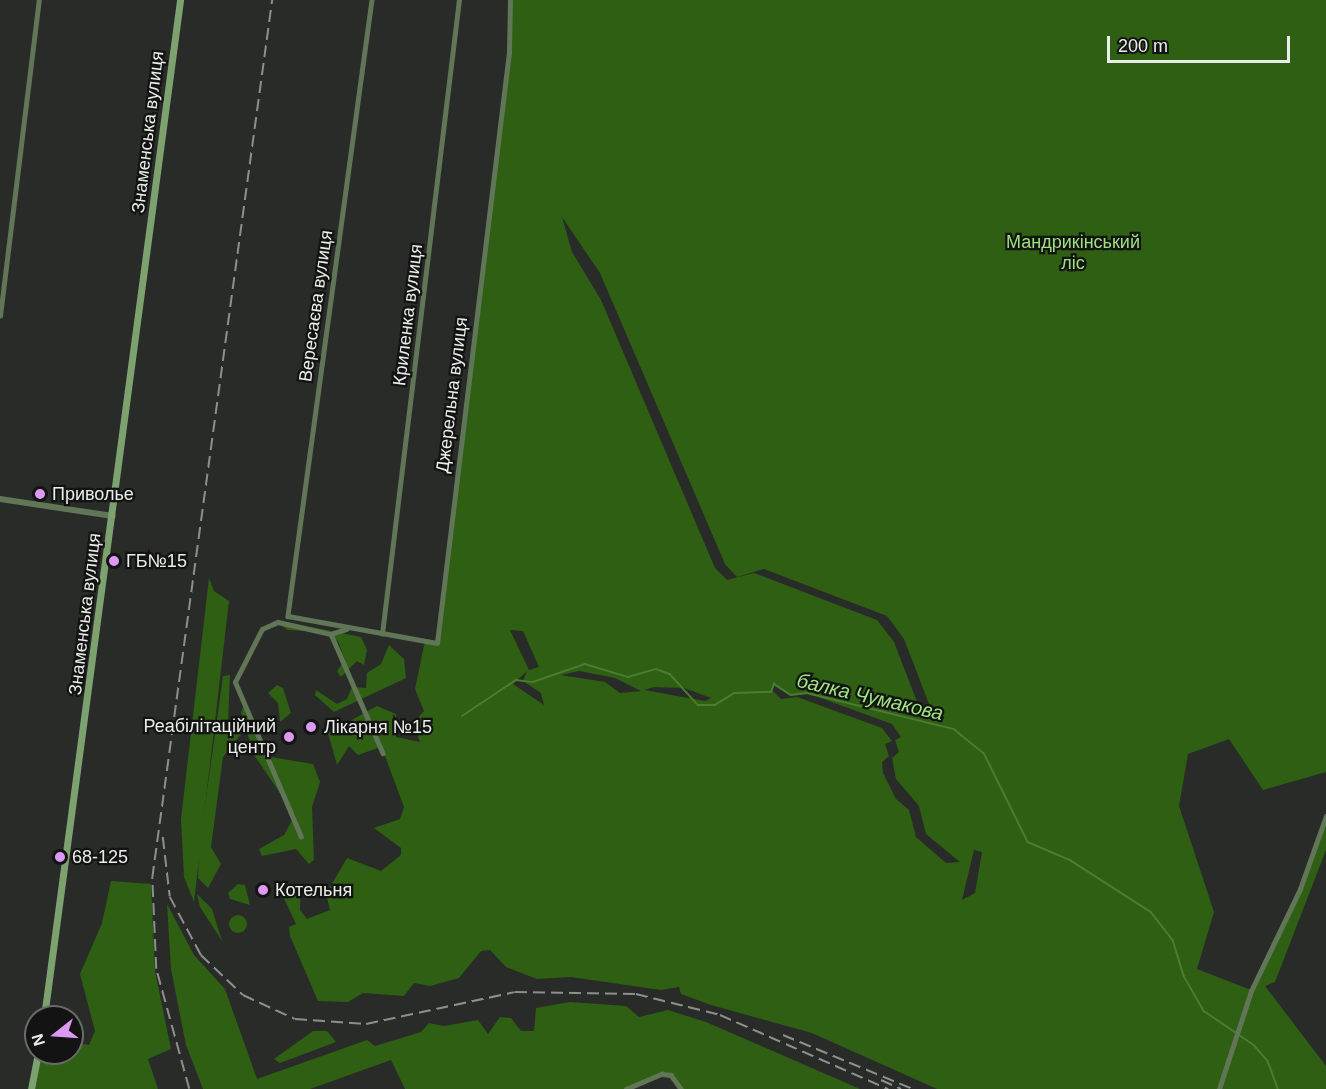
<!DOCTYPE html>
<meta charset="utf-8">
<style>
body{margin:0}
#map{position:relative;width:1326px;height:1089px;overflow:hidden;background:#292b28;font-family:Arial,sans-serif}
div>[style]{position:absolute}
.green>*{inset:0;background:#2e5f13}
.round{border-radius:50%}
.stream>*{height:1.5px;margin:-0.75px;padding:0 0.75px;transform-origin:0.75px;border-radius:0.75px;background:#4a7d32}
.minor>*{height:4.5px;margin:-2.25px;padding:0 2.25px;transform-origin:2.25px;border-radius:2.25px;background:#607657}
.tertiary>*{height:6px;margin:-3px;padding:0 3px;transform-origin:3px;border-radius:3px;background:#607657}
.secondary>*{height:7px;margin:-3.5px;padding:0 3.5px;transform-origin:3.5px;border-radius:3.5px;background:#7da16f}
.rail>*{height:1.5px;margin-top:-0.75px;transform-origin:0;background:repeating-linear-gradient(90deg,#8d8f8d 0 12px,transparent 0 18px)}
.dots>*{width:16px;height:16px;translate:-50% -50%;box-sizing:border-box;border:3px solid #121312;border-radius:50%}
span{translate:-50% -50%;white-space:nowrap;text-align:center;line-height:1.15;-webkit-text-stroke:4.5px #121312;paint-order:stroke}
.street-label{font-size:18px;color:#ebedeb}
.park-label{font-size:18px;color:#9ce27d}
.poi-label{font-size:18px;color:#ebedeb}
.left{translate:0 -50%;text-align:left}
.right{translate:-100% -50%;text-align:right}
.water-label{font-size:20px;color:#9fe580;font-style:italic}
.north{position:absolute;left:24px;top:1005px;width:60px;height:60px;box-sizing:border-box;background:#121312;border:2px solid #696a69;border-radius:50%;rotate:253deg;font-size:16px;font-weight:700;line-height:24px;text-align:center;color:#ebedeb}
.north::after{content:'';display:block;margin:auto;width:21px;height:27px;background:#dc99f4;clip-path:polygon(50% 0,100% 100%,50% 72%,0 100%)}
.scale{position:absolute;left:1107px;top:36px;width:183px;height:27px;box-sizing:border-box;border:3px solid #ebedeb;border-top:0;padding-left:8px;font-size:18px;line-height:21px;white-space:nowrap;color:#ebedeb;-webkit-text-stroke:4px #121312;paint-order:stroke}
</style>
<div id="map">
<div class="green">
<div style="clip-path:polygon(evenodd,510px 0,1326px 0,1326px 772px,1263px 790px,1229px 739px,1188px 754px,1179px 806px,1214px 912px,1197px 969px,1251px 990px,1300px 890px,1326px 816px,1326px 850px,1275px 982px,1265px 986px,1326px 1066px,1326px 1089px,937px 1089px,812px 1033px,711px 1005px,681px 994px,679px 987px,661px 990px,571px 977px,537px 979px,506px 967px,490px 950px,481px 951px,459px 978px,430px 986px,414px 983px,404px 996px,363px 993px,348px 1002px,318px 1001px,290px 936px,289px 927px,296px 924px,280px 890px,301px 887px,300px 910px,307px 919px,330px 910px,326px 894px,347px 858px,381px 871px,401px 855px,401px 848px,374px 828px,400px 819px,404px 807px,385px 756px,378px 748px,358px 755px,349px 746px,337px 765px,328px 733px,377px 706px,396px 714px,396px 737px,420px 742px,413px 723px,424px 711px,415px 689px,425px 641px,437px 643px,509px 52px,510px 0,562px 217px,600px 273px,725px 564px,737px 577px,764px 569px,887px 616px,904px 639px,929px 704px,919px 707px,894px 642px,877px 620px,754px 573px,727px 580px,715px 568px,601px 300px,572px 252px,562px 217px,510px 0,510px 630px,523px 631px,539px 667px,529px 670px,510px 630px,510px 0,527px 671px,523px 681px,541px 693px,544px 705px,513px 684px,527px 671px,510px 0,579px 671px,615px 678px,641px 691px,620px 693px,605px 682px,561px 675px,579px 671px,510px 0,775px 684px,791px 695px,807px 693px,892px 724px,901px 737px,895px 740px,899px 752px,892px 758px,896px 779px,919px 806px,926px 834px,960px 862px,946px 863px,916px 837px,909px 810px,896px 799px,883px 773px,882px 762px,889px 756px,885px 744px,892px 741px,882px 728px,797px 697px,781px 699px,772px 690px,775px 684px,510px 0,654px 687px,684px 688px,711px 698px,705px 701px,644px 690px,654px 687px,510px 0,974px 850px,982px 852px,975px 893px,962px 900px,974px 850px)"></div>
<div style="clip-path:polygon(209px 578px,214px 591px,229px 601px,194px 902px,184px 877px,181px 819px)"></div>
<div style="clip-path:polygon(287px 622px,361px 637px,367px 650px,364px 665px,357px 661px,341px 677px,337px 671px,345px 660px,338px 641px,324px 632px,288px 630px,282px 626px)"></div>
<div style="clip-path:polygon(389px 645px,404px 659px,406px 678px,334px 712px,315px 695px,316px 690px,337px 704px,347px 699px,352px 687px,366px 688px,367px 673px,381px 664px)"></div>
<div style="clip-path:polygon(230px 675px,228px 722px,242px 723px,245px 729px,223px 757px,211px 847px,221px 864px,208px 888px,198px 878px,199px 849px,223px 676px)"></div>
<div style="clip-path:polygon(277px 685px,283px 688px,291px 713px,280px 722px,278px 703px,268px 693px)"></div>
<div style="clip-path:polygon(244px 705px,264px 756px,313px 764px,320px 782px,312px 807px,314px 860px,309px 864px,296px 849px,262px 856px,259px 849px,284px 835px,295px 815px,254px 755px,241px 712px)"></div>
<div style="clip-path:polygon(111px 881px,151px 884px,155px 971px,171px 1049px,148px 1059px,158px 1089px,31px 1089px,38px 1053px,72px 1053px,72px 1042px,89px 1045px,95px 1031px,80px 974px,102px 923px)"></div>
<div style="clip-path:polygon(238px 884px,245px 885px,250px 905px,230px 899px,228px 893px)"></div>
<div style="clip-path:polygon(197px 894px,212px 909px,222px 941px,200px 907px)"></div>
<div style="clip-path:polygon(167px 904px,194px 955px,225px 989px,257px 1079px,367px 1040px,375px 1046px,421px 1032px,429px 1023px,444px 1026px,478px 1020px,488px 1034px,500px 1017px,511px 1018px,521px 1031px,534px 1031px,536px 1008px,570px 1002px,626px 1006px,639px 1017px,668px 1010px,706px 1022px,860px 1089px,681px 1089px,677px 1080px,662px 1074px,626px 1089px,405px 1089px,391px 1060px,310px 1089px,203px 1089px,186px 1045px,171px 969px)"></div>
<div class="round" style="left:229px;top:915px;width:18px;height:18px"></div>
<div style="clip-path:polygon(313px 1031px,327px 1031px,336px 1042px,280px 1063px,274px 1059px)"></div>
</div>
<div class="stream">
<div style="left:462px;top:716px;width:65px;rotate:-33.7deg"></div>
<div style="left:516px;top:680px;width:17px;rotate:7deg"></div>
<div style="left:533px;top:682px;width:55px;rotate:-19.1deg"></div>
<div style="left:585px;top:664px;width:45px;rotate:16.8deg"></div>
<div style="left:628px;top:677px;width:29px;rotate:-16deg"></div>
<div style="left:656px;top:669px;width:15px;rotate:20deg"></div>
<div style="left:670px;top:674px;width:42px;rotate:47.9deg"></div>
<div style="left:698px;top:705px;width:17px"></div>
<div style="left:715px;top:705px;width:22px;rotate:-32deg"></div>
<div style="left:734px;top:693px;width:37px;rotate:-2deg"></div>
<div style="left:771px;top:692px;width:9px;rotate:-69deg"></div>
<div style="left:774px;top:684px;width:20px;rotate:33deg"></div>
<div style="left:791px;top:695px;width:16px;rotate:-7deg"></div>
<div style="left:807px;top:693px;width:151px;rotate:13.8deg"></div>
<div style="left:954px;top:729px;width:38px;rotate:39deg"></div>
<div style="left:984px;top:753px;width:99px;rotate:63.7deg"></div>
<div style="left:1028px;top:842px;width:46px;rotate:23.2deg"></div>
<div style="left:1070px;top:860px;width:96px;rotate:32.7deg"></div>
<div style="left:1151px;top:912px;width:36px;rotate:52deg"></div>
<div style="left:1173px;top:940px;width:38px;rotate:73deg"></div>
<div style="left:1184px;top:976px;width:40px;rotate:60.3deg"></div>
<div style="left:1204px;top:1011px;width:60px;rotate:34.2deg"></div>
<div style="left:1254px;top:1045px;width:21px;rotate:49deg"></div>
<div style="left:1268px;top:1061px;width:30px;rotate:70deg"></div>
</div>
<div class="minor">
<div style="left:372px;top:0;width:622px;rotate:97.77deg"></div>
<div style="left:288px;top:616px;width:151px;rotate:10.3deg"></div>
<div style="left:437px;top:643px;width:595px;rotate:-83.05deg"></div>
<div style="left:509px;top:52px;width:52px;rotate:-88.9deg"></div>
<div style="left:0;top:316px;width:318px;rotate:-83deg"></div>
<div style="left:331px;top:634px;width:16px;rotate:-18deg"></div>
<div style="left:382px;top:634px;width:639px;rotate:-83.08deg"></div>
<div style="left:301px;top:837px;width:168px;rotate:-113.1deg"></div>
<div style="left:235px;top:682px;width:59px;rotate:-63deg"></div>
<div style="left:262px;top:629px;width:17px;rotate:-24deg"></div>
<div style="left:278px;top:622px;width:54px;rotate:12.8deg"></div>
<div style="left:331px;top:634px;width:130px;rotate:66.4deg"></div>
<div style="left:626px;top:1089px;width:39px;rotate:-23deg"></div>
<div style="left:662px;top:1074px;width:9px;rotate:6deg"></div>
<div style="left:671px;top:1075px;width:17px;rotate:54deg"></div>
<div style="left:1219px;top:1089px;width:103px;rotate:-71.9deg"></div>
<div style="left:1251px;top:991px;width:113px;rotate:-64.3deg"></div>
<div style="left:1300px;top:889px;width:77px;rotate:-70.4deg"></div>
</div>
<div class="tertiary">
<div style="left:0;top:499px;width:114px;rotate:8.6deg"></div>
</div>
<div class="secondary">
<div style="left:44px;top:1017px;width:1026px;rotate:-82.38deg"></div>
<div style="left:31px;top:1089px;width:37px;rotate:-79deg"></div>
</div>
<div class="rail">
<div style="left:163px;top:837px;width:60px;rotate:83.3deg"></div>
<div style="left:170px;top:897px;width:66px;rotate:61.9deg"></div>
<div style="left:201px;top:955px;width:58px;rotate:43.6deg"></div>
<div style="left:243px;top:995px;width:57px;rotate:24.8deg"></div>
<div style="left:295px;top:1019px;width:71px;rotate:4deg"></div>
<div style="left:366px;top:1024px;width:152px;rotate:-12.1deg"></div>
<div style="left:515px;top:992px;width:121px;rotate:0.9deg"></div>
<div style="left:636px;top:994px;width:87px;rotate:14deg"></div>
<div style="left:720px;top:1015px;width:184px;rotate:23.8deg"></div>
<div style="left:783px;top:1035px;width:141px;rotate:22.6deg"></div>
<div style="left:881px;top:1080px;width:22px;rotate:24deg"></div>
<div style="left:189px;top:1089px;width:124px;rotate:-105.4deg"></div>
<div style="left:156px;top:969px;width:91px;rotate:-92.5deg"></div>
<div style="left:152px;top:878px;width:886px;rotate:-82.22deg"></div>
</div>
<div class="dots">
<div style="left:40px;top:494px;background:#dc99f4"></div>
<div style="left:114px;top:561px;background:#dc99f4"></div>
<div style="left:311px;top:727px;background:#dc99f4"></div>
<div style="left:289px;top:737px;background:#dc99f4"></div>
<div style="left:60px;top:857px;background:#dc99f4"></div>
<div style="left:263px;top:890px;background:#dc99f4"></div>
</div>
<div class="street-label">
<span style="left:148px;top:132px;rotate:-83deg">Знаменська вулиця</span>
<span style="left:316px;top:306px;rotate:-82deg">Вересаєва вулиця</span>
<span style="left:408px;top:315px;rotate:-83deg">Криленка вулиця</span>
<span style="left:452px;top:395px;rotate:-83deg">Джерельна вулиця</span>
<span style="left:85px;top:614px;rotate:-83deg">Знаменська вулиця</span>
</div>
<div class="park-label">
<span style="left:1073px;top:253px">Мандрикінський<br>ліс</span>
</div>
<div class="poi-label">
<span class="left" style="left:52px;top:494px">Приволье</span>
<span class="left" style="left:126px;top:561px">ГБ№15</span>
<span class="right" style="left:276px;top:737px">Реабілітаційний<br>центр</span>
<span class="left" style="left:324px;top:727px">Лікарня №15</span>
<span class="left" style="left:72px;top:857px">68-125</span>
<span class="left" style="left:275px;top:890px">Котельня</span>
</div>
<div class="water-label">
<span style="left:870px;top:697px;rotate:13deg">балка Чумакова</span>
</div>
<div class="north">N</div>
<div class="scale">200 m</div>
</div>
